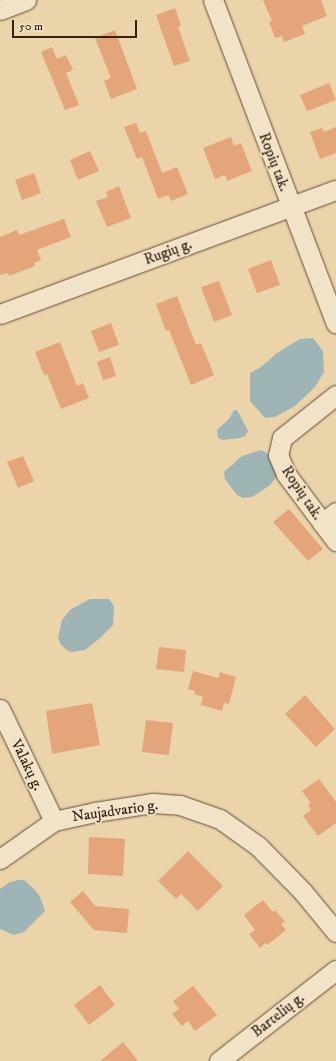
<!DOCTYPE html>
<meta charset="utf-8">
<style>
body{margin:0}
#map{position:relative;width:336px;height:1061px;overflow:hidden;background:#ebd3aa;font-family:"IM FELL DW Pica",serif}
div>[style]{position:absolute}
.water>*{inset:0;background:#9eb4b5}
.building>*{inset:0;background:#e5a57a}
.roads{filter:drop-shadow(0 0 1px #624e38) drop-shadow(0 0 1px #624e38)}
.street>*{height:19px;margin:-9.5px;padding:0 9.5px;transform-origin:9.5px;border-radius:9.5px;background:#f2e2c8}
span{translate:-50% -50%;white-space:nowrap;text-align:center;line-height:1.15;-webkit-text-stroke:3.5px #f2e2c8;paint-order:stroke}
.street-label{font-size:15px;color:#342112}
.scale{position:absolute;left:12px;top:20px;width:125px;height:18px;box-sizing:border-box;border:2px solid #342112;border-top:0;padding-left:5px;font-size:12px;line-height:14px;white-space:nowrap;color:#342112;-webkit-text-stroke:3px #f2e2c8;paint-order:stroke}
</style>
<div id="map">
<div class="water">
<div style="clip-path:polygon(313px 338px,323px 351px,324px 372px,315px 387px,295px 406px,275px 417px,265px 418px,250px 401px,250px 373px,261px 367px,277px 353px,300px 339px)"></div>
<div style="clip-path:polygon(234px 410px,237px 410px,248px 431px,245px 436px,239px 438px,223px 440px,218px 438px,217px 430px,229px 419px)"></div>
<div style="clip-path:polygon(261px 450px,267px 453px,272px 459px,276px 466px,277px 476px,270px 485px,252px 497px,243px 498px,237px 495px,225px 479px,224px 472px,242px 456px)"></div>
<div style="clip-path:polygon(90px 599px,109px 599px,114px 606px,113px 625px,99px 639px,85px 650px,73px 652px,68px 651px,61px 645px,58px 638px,62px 620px,70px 610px)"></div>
<div style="clip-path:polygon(19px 880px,24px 880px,35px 890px,40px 897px,45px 911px,24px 932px,14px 935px,0 929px,0 889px,10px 882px)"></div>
</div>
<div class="building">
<div style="clip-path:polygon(263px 0,321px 0,327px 16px,302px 26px,305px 34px,284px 42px,282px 36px,275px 38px,269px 22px,272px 21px)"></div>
<div style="clip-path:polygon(175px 8px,181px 25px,178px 27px,190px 61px,174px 66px,156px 15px)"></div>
<div style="clip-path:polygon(115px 30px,137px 89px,111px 99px,104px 81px,111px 78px,95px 38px)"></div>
<div style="clip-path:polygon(52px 47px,57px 59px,66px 55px,73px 70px,66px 73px,79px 105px,65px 110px,41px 52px)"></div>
<div style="clip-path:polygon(329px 83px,336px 100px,307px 111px,300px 95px)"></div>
<div style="clip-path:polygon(136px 123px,140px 133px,146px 131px,162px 173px,177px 167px,188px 194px,171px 201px,168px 195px,158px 199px,142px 157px,137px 159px,124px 127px)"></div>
<div style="clip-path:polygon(336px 127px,336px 153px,320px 159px,310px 132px,322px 128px,324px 132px)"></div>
<div style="clip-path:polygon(231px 137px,234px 146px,241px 143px,252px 171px,227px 181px,225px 175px,215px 179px,203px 148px)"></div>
<div style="clip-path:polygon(90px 151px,99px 171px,78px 180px,70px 160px)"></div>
<div style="clip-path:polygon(34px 173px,41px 193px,22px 200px,15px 180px)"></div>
<div style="clip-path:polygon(119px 186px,131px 218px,107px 227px,96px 201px,108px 197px,106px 192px)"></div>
<div style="clip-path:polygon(64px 219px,71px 237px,37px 250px,41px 260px,34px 263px,35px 266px,9px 276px,8px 273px,0 275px,0 237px,17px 230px,19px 235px)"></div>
<div style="clip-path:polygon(271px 260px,280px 285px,257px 293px,248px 269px)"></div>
<div style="clip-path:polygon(219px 281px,232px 315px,214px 322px,201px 287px)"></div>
<div style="clip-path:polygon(177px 296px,196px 345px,201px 343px,214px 375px,191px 385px,169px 330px,166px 331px,156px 304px)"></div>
<div style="clip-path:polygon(111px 323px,119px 345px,99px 352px,91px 331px)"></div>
<div style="clip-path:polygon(60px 342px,77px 386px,83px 383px,89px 398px,61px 409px,47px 374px,44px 375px,35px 352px)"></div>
<div style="clip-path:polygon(110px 357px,116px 376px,103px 380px,97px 362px)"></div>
<div style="clip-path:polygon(23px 456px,34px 481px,18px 488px,7px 462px)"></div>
<div style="clip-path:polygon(289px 509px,323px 549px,308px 561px,273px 522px)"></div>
<div style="clip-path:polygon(159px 647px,186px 650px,184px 672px,156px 669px)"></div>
<div style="clip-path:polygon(193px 671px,218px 678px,220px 672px,236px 677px,229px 704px,224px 703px,222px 711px,201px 705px,203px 697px,194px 694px,195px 691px,188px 689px)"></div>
<div style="clip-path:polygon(305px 695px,335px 729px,316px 747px,285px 714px)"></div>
<div style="clip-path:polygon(92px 703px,100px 745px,52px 754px,46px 711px)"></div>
<div style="clip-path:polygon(146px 720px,173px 723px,169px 755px,142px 752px)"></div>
<div style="clip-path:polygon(319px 779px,336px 802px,336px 823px,318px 836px,303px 816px,311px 810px,308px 805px,311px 803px,302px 791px)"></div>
<div style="clip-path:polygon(89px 837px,125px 839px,123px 876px,88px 874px)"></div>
<div style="clip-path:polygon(188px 851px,223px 886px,198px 911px,181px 894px,176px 899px,158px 881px)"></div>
<div style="clip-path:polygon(83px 891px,95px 906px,129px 909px,127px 933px,94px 930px,70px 902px)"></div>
<div style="clip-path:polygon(263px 900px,273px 912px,275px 910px,285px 922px,281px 924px,286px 930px,267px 945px,265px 943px,260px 948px,249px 934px,255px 930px,244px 915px)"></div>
<div style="clip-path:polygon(100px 985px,115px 1005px,89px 1025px,74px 1005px)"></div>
<div style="clip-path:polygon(193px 986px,217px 1015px,195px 1031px,188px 1021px,182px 1026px,172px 1014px,179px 1009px,173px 1001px)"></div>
<div style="clip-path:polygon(123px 1042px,138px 1061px,100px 1061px)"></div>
</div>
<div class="roads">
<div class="street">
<div style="left:213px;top:0;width:346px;rotate:69.2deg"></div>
<div style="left:0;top:10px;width:28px;rotate:-21deg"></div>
<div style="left:0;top:314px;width:358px;rotate:-20.3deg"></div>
<div style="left:336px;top:395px;width:69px;rotate:141.5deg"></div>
<div style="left:282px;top:438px;width:17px;rotate:103deg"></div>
<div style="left:278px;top:455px;width:21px;rotate:67deg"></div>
<div style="left:286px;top:474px;width:84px;rotate:53.3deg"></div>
<div style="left:322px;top:523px;width:18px;rotate:-38deg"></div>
<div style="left:0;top:709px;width:124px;rotate:64.3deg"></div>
<div style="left:0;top:859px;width:66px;rotate:-35.1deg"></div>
<div style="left:54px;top:821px;width:42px;rotate:-12.4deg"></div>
<div style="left:95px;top:812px;width:59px;rotate:-8.8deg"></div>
<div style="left:153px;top:803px;width:27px;rotate:4deg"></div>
<div style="left:180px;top:805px;width:42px;rotate:19.3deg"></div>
<div style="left:220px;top:819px;width:47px;rotate:35.4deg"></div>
<div style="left:258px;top:846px;width:64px;rotate:45.6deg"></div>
<div style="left:303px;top:892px;width:52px;rotate:50.5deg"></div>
<div style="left:219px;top:1061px;width:148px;rotate:-37.9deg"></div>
</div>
</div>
<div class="street-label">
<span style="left:274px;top:162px;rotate:69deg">Ropių tak.</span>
<span style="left:168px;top:252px;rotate:-20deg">Rugių g.</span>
<span style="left:302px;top:493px;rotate:56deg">Ropių tak.</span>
<span style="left:27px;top:765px;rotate:64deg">Valakų g.</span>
<span style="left:115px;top:811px;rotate:-8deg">Naujadvario g.</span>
<span style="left:278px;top:1015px;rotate:-38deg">Bartelių g.</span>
</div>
<div class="scale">50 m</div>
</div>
